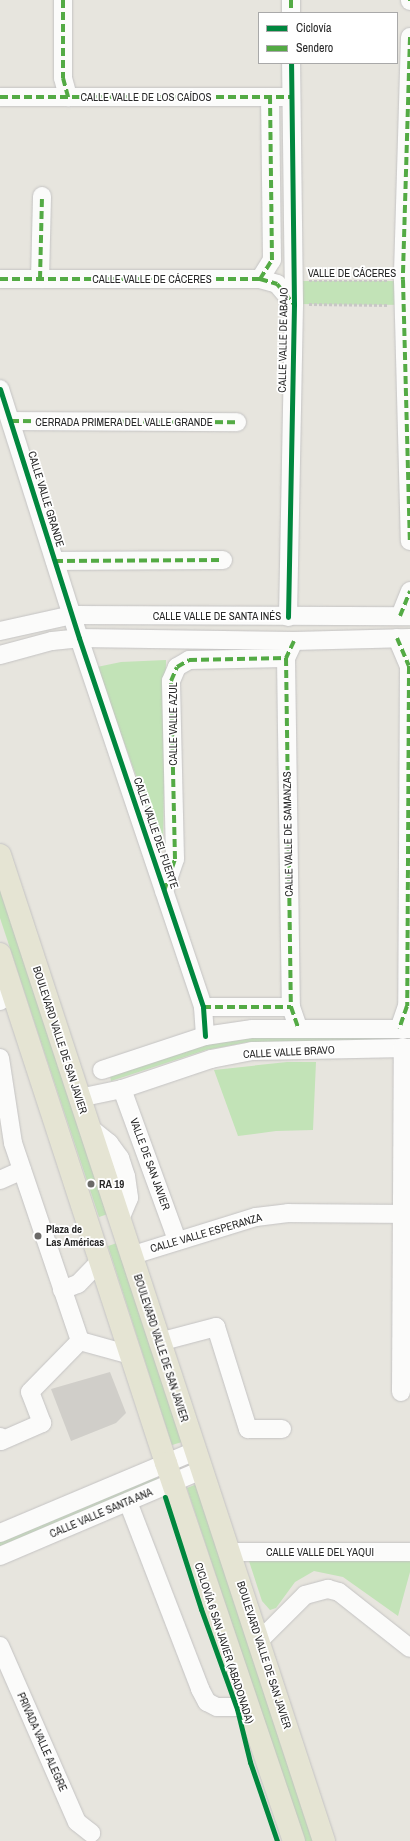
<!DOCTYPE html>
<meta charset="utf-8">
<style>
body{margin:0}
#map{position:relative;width:410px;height:1841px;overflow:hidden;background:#e7e5de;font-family:"Archivo Narrow",sans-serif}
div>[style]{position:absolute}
.green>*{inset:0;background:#c2e3b7}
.building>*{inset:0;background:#d0cec9}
.path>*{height:2.5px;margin-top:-1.25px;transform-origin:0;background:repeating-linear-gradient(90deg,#c8c7c6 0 3px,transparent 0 5px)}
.roads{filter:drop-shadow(0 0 1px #c4c3c3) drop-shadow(0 0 1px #c4c3c3)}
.minor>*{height:18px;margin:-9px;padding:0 9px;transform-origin:9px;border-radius:9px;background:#fbfbfa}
.major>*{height:22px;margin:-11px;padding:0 11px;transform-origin:11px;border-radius:11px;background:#e5e4d3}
.quiet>*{height:4px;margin-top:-2px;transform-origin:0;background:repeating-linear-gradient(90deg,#53aa44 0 8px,transparent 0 12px)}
.cycleway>*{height:5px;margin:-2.5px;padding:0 2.5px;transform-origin:2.5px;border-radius:2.5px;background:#00873e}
.dots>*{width:11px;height:11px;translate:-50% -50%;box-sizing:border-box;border:2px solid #fff;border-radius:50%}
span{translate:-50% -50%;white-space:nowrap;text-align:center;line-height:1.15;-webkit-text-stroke:3.5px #fff;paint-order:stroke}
.street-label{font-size:11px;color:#282828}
.poi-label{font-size:11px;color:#282828;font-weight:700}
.left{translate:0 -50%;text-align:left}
.legend{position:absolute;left:258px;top:12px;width:140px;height:52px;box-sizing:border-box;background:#fff;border:1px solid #a9a9a9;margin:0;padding:5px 7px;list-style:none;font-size:12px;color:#282828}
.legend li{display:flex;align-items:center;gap:8px;height:20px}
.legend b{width:20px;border:1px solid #a9a9a9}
</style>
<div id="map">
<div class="green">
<div style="clip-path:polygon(294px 281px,410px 281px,410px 305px,294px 304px)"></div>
<div style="clip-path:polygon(166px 660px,163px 851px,97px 667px,121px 662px)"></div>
<div style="clip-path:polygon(0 885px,108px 1214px,99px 1217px,0 918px)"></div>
<div style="clip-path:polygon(247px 1037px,410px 1037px,410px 1042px,248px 1042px,206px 1050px,111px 1081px,110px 1076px,204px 1045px)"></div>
<div style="clip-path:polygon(287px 1062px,316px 1062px,313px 1130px,276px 1131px,238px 1136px,214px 1070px)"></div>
<div style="clip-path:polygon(117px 1243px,182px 1442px,172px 1445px,108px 1246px)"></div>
<div style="clip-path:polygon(155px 1475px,158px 1481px,0 1548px,0 1541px)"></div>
<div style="clip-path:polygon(197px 1484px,313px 1841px,304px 1841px,303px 1838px,187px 1488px)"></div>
<div style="clip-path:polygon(249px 1561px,410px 1561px,410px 1572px,398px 1616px,343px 1577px,314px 1571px,295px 1582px,276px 1608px,270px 1610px,262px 1601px)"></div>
</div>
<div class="building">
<div style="clip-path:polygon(110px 1372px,126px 1413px,116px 1423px,71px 1441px,51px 1389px)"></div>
</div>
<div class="path">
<div style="left:309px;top:281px;width:79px"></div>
<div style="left:309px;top:304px;width:79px;rotate:0.7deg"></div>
</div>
<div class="roads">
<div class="minor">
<div style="left:63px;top:0;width:78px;rotate:90deg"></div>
<div style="left:63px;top:78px;width:20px;rotate:75deg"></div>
<div style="left:291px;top:0;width:13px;rotate:90deg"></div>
<div style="left:410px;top:0;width:1px;rotate:90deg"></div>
<div style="left:410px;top:37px;width:243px;rotate:91.7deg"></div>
<div style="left:403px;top:280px;width:261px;rotate:88.5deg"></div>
<div style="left:0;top:97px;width:291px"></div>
<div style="left:0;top:279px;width:260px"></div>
<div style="left:260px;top:279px;width:18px;rotate:16deg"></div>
<div style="left:277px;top:284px;width:26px;rotate:50deg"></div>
<div style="left:40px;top:279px;width:83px;rotate:-88.6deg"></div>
<div style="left:260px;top:279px;width:22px;rotate:-58deg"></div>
<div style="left:272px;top:260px;width:163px;rotate:-90.7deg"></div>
<div style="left:0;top:389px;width:261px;rotate:72.4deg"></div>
<div style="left:79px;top:638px;width:389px;rotate:71.4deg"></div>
<div style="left:203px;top:1007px;width:29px;rotate:86deg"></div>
<div style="left:11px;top:421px;width:226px;rotate:0.3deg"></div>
<div style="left:55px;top:561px;width:168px;rotate:-0.3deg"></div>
<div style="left:400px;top:616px;width:27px;rotate:-68deg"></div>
<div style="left:288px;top:617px;width:313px;rotate:-88.9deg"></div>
<div style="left:294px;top:304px;width:241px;rotate:-90.7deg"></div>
<div style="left:0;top:631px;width:74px;rotate:-12.5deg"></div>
<div style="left:72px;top:615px;width:338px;rotate:0.2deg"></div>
<div style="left:397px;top:638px;width:30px;rotate:67deg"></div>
<div style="left:409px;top:666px;width:340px;rotate:90.3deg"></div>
<div style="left:407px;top:1006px;width:24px;rotate:109deg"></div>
<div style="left:294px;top:641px;width:19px;rotate:115deg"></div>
<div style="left:286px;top:658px;width:349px;rotate:89.2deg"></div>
<div style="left:291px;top:1007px;width:21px;rotate:71deg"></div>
<div style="left:0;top:655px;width:54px;rotate:-15.1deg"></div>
<div style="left:52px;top:641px;width:27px;rotate:-6deg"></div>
<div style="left:79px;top:638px;width:215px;rotate:0.8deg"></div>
<div style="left:294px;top:641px;width:116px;rotate:-1.5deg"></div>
<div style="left:164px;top:891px;width:34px;rotate:-71deg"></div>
<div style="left:175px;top:859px;width:178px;rotate:-91.3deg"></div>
<div style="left:171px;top:681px;width:15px;rotate:-67deg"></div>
<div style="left:177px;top:667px;width:14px;rotate:-30deg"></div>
<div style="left:189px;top:660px;width:97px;rotate:-1.2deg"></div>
<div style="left:0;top:1001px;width:24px;rotate:-71deg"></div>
<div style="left:203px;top:1007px;width:88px"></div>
<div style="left:0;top:1058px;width:86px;rotate:81.3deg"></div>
<div style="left:13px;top:1143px;width:209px;rotate:71.3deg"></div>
<div style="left:102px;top:1070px;width:108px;rotate:-18.3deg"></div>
<div style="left:205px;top:1036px;width:48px;rotate:-8.5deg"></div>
<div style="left:252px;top:1029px;width:158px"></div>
<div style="left:122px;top:1089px;width:161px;rotate:70deg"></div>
<div style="left:79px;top:1098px;width:44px;rotate:-11.8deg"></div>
<div style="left:122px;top:1089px;width:94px;rotate:-18.6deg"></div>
<div style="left:211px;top:1059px;width:42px;rotate:-11deg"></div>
<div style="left:252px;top:1051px;width:158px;rotate:-1.1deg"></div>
<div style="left:89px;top:1127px;width:26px;rotate:39deg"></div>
<div style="left:109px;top:1143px;width:19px;rotate:54deg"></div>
<div style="left:120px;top:1158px;width:19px;rotate:72deg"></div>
<div style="left:126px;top:1176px;width:22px;rotate:82deg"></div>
<div style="left:129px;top:1198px;width:25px;rotate:113deg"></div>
<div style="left:0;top:1180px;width:24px;rotate:-24deg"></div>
<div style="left:130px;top:1256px;width:132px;rotate:-17.2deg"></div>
<div style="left:256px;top:1217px;width:32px;rotate:-7deg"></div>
<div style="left:288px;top:1213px;width:115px;rotate:0.5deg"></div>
<div style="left:62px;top:1290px;width:17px;rotate:-21deg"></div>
<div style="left:78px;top:1284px;width:32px;rotate:-46deg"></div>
<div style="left:80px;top:1341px;width:53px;rotate:15.4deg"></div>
<div style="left:159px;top:1342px;width:59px;rotate:-14.7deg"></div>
<div style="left:216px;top:1327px;width:107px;rotate:72.6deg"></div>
<div style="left:248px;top:1429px;width:34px"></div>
<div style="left:401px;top:1392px;width:345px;rotate:-89.7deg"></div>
<div style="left:0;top:1437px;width:4px;rotate:76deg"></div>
<div style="left:1px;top:1441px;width:45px;rotate:-23.7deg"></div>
<div style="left:42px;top:1423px;width:33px;rotate:-111deg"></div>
<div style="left:30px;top:1392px;width:71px;rotate:-45.6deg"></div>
<div style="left:128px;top:1502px;width:200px;rotate:68.9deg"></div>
<div style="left:200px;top:1689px;width:15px;rotate:62deg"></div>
<div style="left:207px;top:1702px;width:11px;rotate:27deg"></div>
<div style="left:217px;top:1707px;width:33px"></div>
<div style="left:0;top:1533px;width:212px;rotate:-22.8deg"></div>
<div style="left:231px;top:1552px;width:179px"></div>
<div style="left:0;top:1556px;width:220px;rotate:-23.1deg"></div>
<div style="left:259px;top:1641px;width:65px;rotate:-45deg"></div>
<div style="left:305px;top:1595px;width:24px;rotate:-15deg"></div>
<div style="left:328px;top:1589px;width:11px;rotate:15deg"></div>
<div style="left:339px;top:1592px;width:90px;rotate:38.3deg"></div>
<div style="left:0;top:1646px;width:192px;rotate:66.4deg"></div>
<div style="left:77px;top:1822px;width:18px;rotate:38deg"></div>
</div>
<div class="major">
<div style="left:0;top:855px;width:1038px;rotate:71.81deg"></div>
<div style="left:0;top:954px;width:535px;rotate:71.94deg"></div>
<div style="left:166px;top:1463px;width:399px;rotate:71.3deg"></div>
</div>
</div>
<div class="quiet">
<div style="left:63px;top:0;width:78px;rotate:90deg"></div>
<div style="left:63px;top:78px;width:20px;rotate:75deg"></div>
<div style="left:291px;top:0;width:13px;rotate:90deg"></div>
<div style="left:410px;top:0;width:1px;rotate:90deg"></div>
<div style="left:410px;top:37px;width:243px;rotate:91.7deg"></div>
<div style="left:403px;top:280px;width:261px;rotate:88.5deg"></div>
<div style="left:0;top:97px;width:291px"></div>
<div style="left:0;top:279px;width:260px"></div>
<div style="left:260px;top:279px;width:18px;rotate:16deg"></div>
<div style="left:277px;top:284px;width:26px;rotate:50deg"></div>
<div style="left:40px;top:279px;width:83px;rotate:-88.6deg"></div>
<div style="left:260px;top:279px;width:22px;rotate:-58deg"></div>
<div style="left:272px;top:260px;width:163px;rotate:-90.7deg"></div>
<div style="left:11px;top:421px;width:226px;rotate:0.3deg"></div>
<div style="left:55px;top:561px;width:168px;rotate:-0.3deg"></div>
<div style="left:400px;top:616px;width:27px;rotate:-68deg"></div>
<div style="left:397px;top:638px;width:30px;rotate:67deg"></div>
<div style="left:409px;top:666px;width:340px;rotate:90.3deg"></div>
<div style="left:407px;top:1006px;width:24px;rotate:109deg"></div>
<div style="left:294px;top:641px;width:19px;rotate:115deg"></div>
<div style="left:286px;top:658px;width:349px;rotate:89.2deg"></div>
<div style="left:291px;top:1007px;width:21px;rotate:71deg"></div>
<div style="left:164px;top:891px;width:34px;rotate:-71deg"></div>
<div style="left:175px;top:859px;width:178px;rotate:-91.3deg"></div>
<div style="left:171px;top:681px;width:15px;rotate:-67deg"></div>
<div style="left:177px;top:667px;width:14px;rotate:-30deg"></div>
<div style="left:189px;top:660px;width:97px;rotate:-1.2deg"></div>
<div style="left:203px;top:1007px;width:88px"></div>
</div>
<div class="cycleway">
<div style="left:0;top:389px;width:261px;rotate:72.4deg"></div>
<div style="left:79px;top:638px;width:389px;rotate:71.4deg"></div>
<div style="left:203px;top:1007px;width:29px;rotate:86deg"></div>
<div style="left:288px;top:617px;width:313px;rotate:-88.9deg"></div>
<div style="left:294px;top:304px;width:241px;rotate:-90.7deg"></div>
<div style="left:165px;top:1497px;width:118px;rotate:72.2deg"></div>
<div style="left:201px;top:1609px;width:106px;rotate:70.2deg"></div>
<div style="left:237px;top:1709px;width:55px;rotate:76.2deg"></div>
<div style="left:250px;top:1762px;width:83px;rotate:71.1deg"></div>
</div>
<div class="dots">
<div style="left:91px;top:1184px;background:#6b6a68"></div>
<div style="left:38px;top:1236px;background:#6b6a68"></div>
</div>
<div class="street-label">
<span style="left:146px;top:97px">CALLE VALLE DE LOS CAÍDOS</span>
<span style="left:352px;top:273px">VALLE DE CÁCERES</span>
<span style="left:152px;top:279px">CALLE VALLE DE CÁCERES</span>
<span style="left:283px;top:340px;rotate:-89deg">CALLE VALLE DE ABAJO</span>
<span style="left:124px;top:422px">CERRADA PRIMERA DEL VALLE GRANDE</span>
<span style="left:46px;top:499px;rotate:73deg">CALLE VALLE GRANDE</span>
<span style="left:217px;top:616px">CALLE VALLE DE SANTA INÉS</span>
<span style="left:173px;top:724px;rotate:-90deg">CALLE VALLE AZUL</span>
<span style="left:156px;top:833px;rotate:71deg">CALLE VALLE DEL FUERTE</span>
<span style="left:288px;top:834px;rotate:-91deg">CALLE VALLE DE SAMANZAS</span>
<span style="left:60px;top:1040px;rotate:72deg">BOULEVARD VALLE DE SAN JAVIER</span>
<span style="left:289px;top:1052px;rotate:-3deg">CALLE VALLE BRAVO</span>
<span style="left:150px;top:1164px;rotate:70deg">VALLE DE SAN JAVIER</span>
<span style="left:206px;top:1233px;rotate:-16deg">CALLE VALLE ESPERANZA</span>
<span style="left:161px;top:1348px;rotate:72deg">BOULEVARD VALLE DE SAN JAVIER</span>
<span style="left:101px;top:1513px;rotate:-23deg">CALLE VALLE SANTA ANA</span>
<span style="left:320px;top:1552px">CALLE VALLE DEL YAQUI</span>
<span style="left:224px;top:1643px;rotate:72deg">CICLOVÍA 6 SAN JAVIER (ABADONADA)</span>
<span style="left:264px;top:1655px;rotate:72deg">BOULEVARD VALLE DE SAN JAVIER</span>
<span style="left:42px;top:1742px;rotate:66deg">PRIVADA VALLE ALEGRE</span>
</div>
<div class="poi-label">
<span class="left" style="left:99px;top:1184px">RA 19</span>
<span class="left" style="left:46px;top:1236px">Plaza de<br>Las Américas</span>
</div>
<ul class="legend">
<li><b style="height:5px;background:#00873e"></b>Ciclovía</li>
<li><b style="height:5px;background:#53aa44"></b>Sendero</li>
</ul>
</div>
